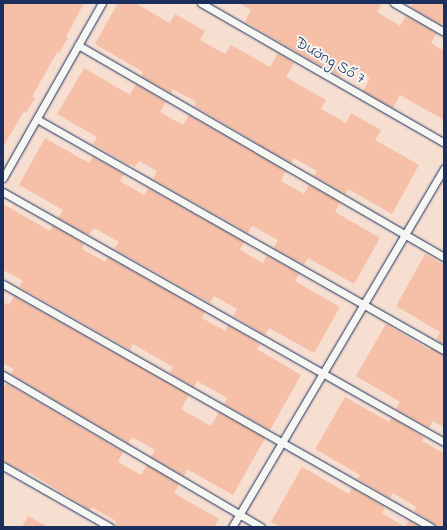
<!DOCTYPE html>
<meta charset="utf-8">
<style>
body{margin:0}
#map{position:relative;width:447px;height:530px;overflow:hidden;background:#f6ebe3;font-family:"Indie Flower",sans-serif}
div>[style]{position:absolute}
.built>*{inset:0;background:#f6ded1}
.building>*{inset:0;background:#f5c0a7}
.roads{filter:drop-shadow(0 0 1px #1b2f5e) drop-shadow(0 0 1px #1b2f5e)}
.service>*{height:7px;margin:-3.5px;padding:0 3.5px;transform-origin:3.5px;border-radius:3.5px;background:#f6f6f2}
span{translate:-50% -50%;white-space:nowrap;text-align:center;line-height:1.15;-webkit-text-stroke:4px #f6f6f2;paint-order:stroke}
.street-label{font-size:16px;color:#1b2f5e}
.frame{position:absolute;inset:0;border:4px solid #1b2f5e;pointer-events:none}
</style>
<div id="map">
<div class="built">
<div style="clip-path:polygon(3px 3px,444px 3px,444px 527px,3px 527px)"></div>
</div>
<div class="building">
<div style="clip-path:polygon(3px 3px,84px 3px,66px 37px,68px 38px,59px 53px,57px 52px,32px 97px,35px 98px,26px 113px,24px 111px,3px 147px)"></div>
<div style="clip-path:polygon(118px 3px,135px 3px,170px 23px,175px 14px,205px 31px,200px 40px,225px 54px,231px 45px,270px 67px,278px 53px,294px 63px,286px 77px,326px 100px,321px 109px,346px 123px,351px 113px,381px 130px,375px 140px,419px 165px,392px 214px,348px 189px,345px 194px,314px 176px,317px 171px,294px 158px,291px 163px,194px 106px,196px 102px,173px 89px,171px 93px,141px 76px,143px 72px,95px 44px)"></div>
<div style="clip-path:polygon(239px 3px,382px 3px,377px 12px,400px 26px,406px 16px,437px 33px,431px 43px,444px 51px,444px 120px,400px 95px,393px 108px,363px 91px,370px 78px,347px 65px,340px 77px,245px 22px,251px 10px)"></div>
<div style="clip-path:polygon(413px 3px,444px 3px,444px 20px,441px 25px,411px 7px)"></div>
<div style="clip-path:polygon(84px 68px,130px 95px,136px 84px,166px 102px,160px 112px,183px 125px,189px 115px,286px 171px,281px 181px,304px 194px,309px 185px,340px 202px,335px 212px,380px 238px,354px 284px,308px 258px,304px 265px,274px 248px,278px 240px,252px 226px,248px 233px,153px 179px,157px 171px,139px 161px,135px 167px,130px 164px,129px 165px,93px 144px,97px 137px,57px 114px)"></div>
<div style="clip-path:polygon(45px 138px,89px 163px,93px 157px,124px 174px,120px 181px,144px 195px,148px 188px,244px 242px,240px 250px,263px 263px,267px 255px,299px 274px,295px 281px,340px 307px,314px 353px,269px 328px,265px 335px,233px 316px,237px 309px,214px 296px,210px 303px,114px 249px,119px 242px,94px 228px,89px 235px,58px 218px,63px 210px,19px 185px)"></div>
<div style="clip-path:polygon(3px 204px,50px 231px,53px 226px,84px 244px,82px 249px,105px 262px,108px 257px,205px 312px,202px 318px,225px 331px,228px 325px,260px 344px,257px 349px,301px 375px,270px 430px,224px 404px,227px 398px,197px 381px,194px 387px,170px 373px,173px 367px,133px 344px,130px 350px,19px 287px,23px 281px,3px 270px)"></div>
<div style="clip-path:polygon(425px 254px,444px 265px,444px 344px,436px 340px,440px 332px,396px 306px)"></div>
<div style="clip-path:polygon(14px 296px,189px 395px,181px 409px,211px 426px,219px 412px,265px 438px,233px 495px,187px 469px,184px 476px,151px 457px,155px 450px,132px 437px,128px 443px,11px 374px,14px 369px,3px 363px,3px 302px,9px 305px)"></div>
<div style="clip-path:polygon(386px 324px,430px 350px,431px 348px,444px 355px,444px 427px,433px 421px,429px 428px,396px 409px,400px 402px,356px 376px)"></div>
<div style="clip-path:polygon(6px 383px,123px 452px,118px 462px,141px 475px,147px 465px,179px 484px,174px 493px,219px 519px,214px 527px,115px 527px,116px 521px,92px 507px,90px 510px,28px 472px,27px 474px,3px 461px,3px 388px)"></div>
<div style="clip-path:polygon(345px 397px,389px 422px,392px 418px,424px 437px,422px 441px,444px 453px,444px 527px,436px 527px,433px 523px,414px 511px,416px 507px,393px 493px,390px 498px,357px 479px,360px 475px,315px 449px)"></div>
<div style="clip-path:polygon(302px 467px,349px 494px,352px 488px,385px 507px,382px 513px,405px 527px,409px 520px,421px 527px,280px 527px,271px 522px)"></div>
<div style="clip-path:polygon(28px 516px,48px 527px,22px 527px)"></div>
</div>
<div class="roads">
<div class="service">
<div style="left:201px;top:3px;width:280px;rotate:29.9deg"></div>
<div style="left:394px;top:3px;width:58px;rotate:30.1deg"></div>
<div style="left:78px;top:45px;width:423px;rotate:30.1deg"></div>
<div style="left:37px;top:119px;width:468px;rotate:29.6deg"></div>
<div style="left:3px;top:178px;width:201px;rotate:-60.5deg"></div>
<div style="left:3px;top:192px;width:507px;rotate:29.55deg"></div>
<div style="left:3px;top:284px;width:492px;rotate:29.6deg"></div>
<div style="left:3px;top:375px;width:299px;rotate:30.5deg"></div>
<div style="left:3px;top:466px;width:123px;rotate:29.7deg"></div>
<div style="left:232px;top:527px;width:417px;rotate:-59.4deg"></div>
</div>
</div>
<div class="street-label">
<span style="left:330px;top:61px;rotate:30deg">Đường Số 7</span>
</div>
<div class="frame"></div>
</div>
